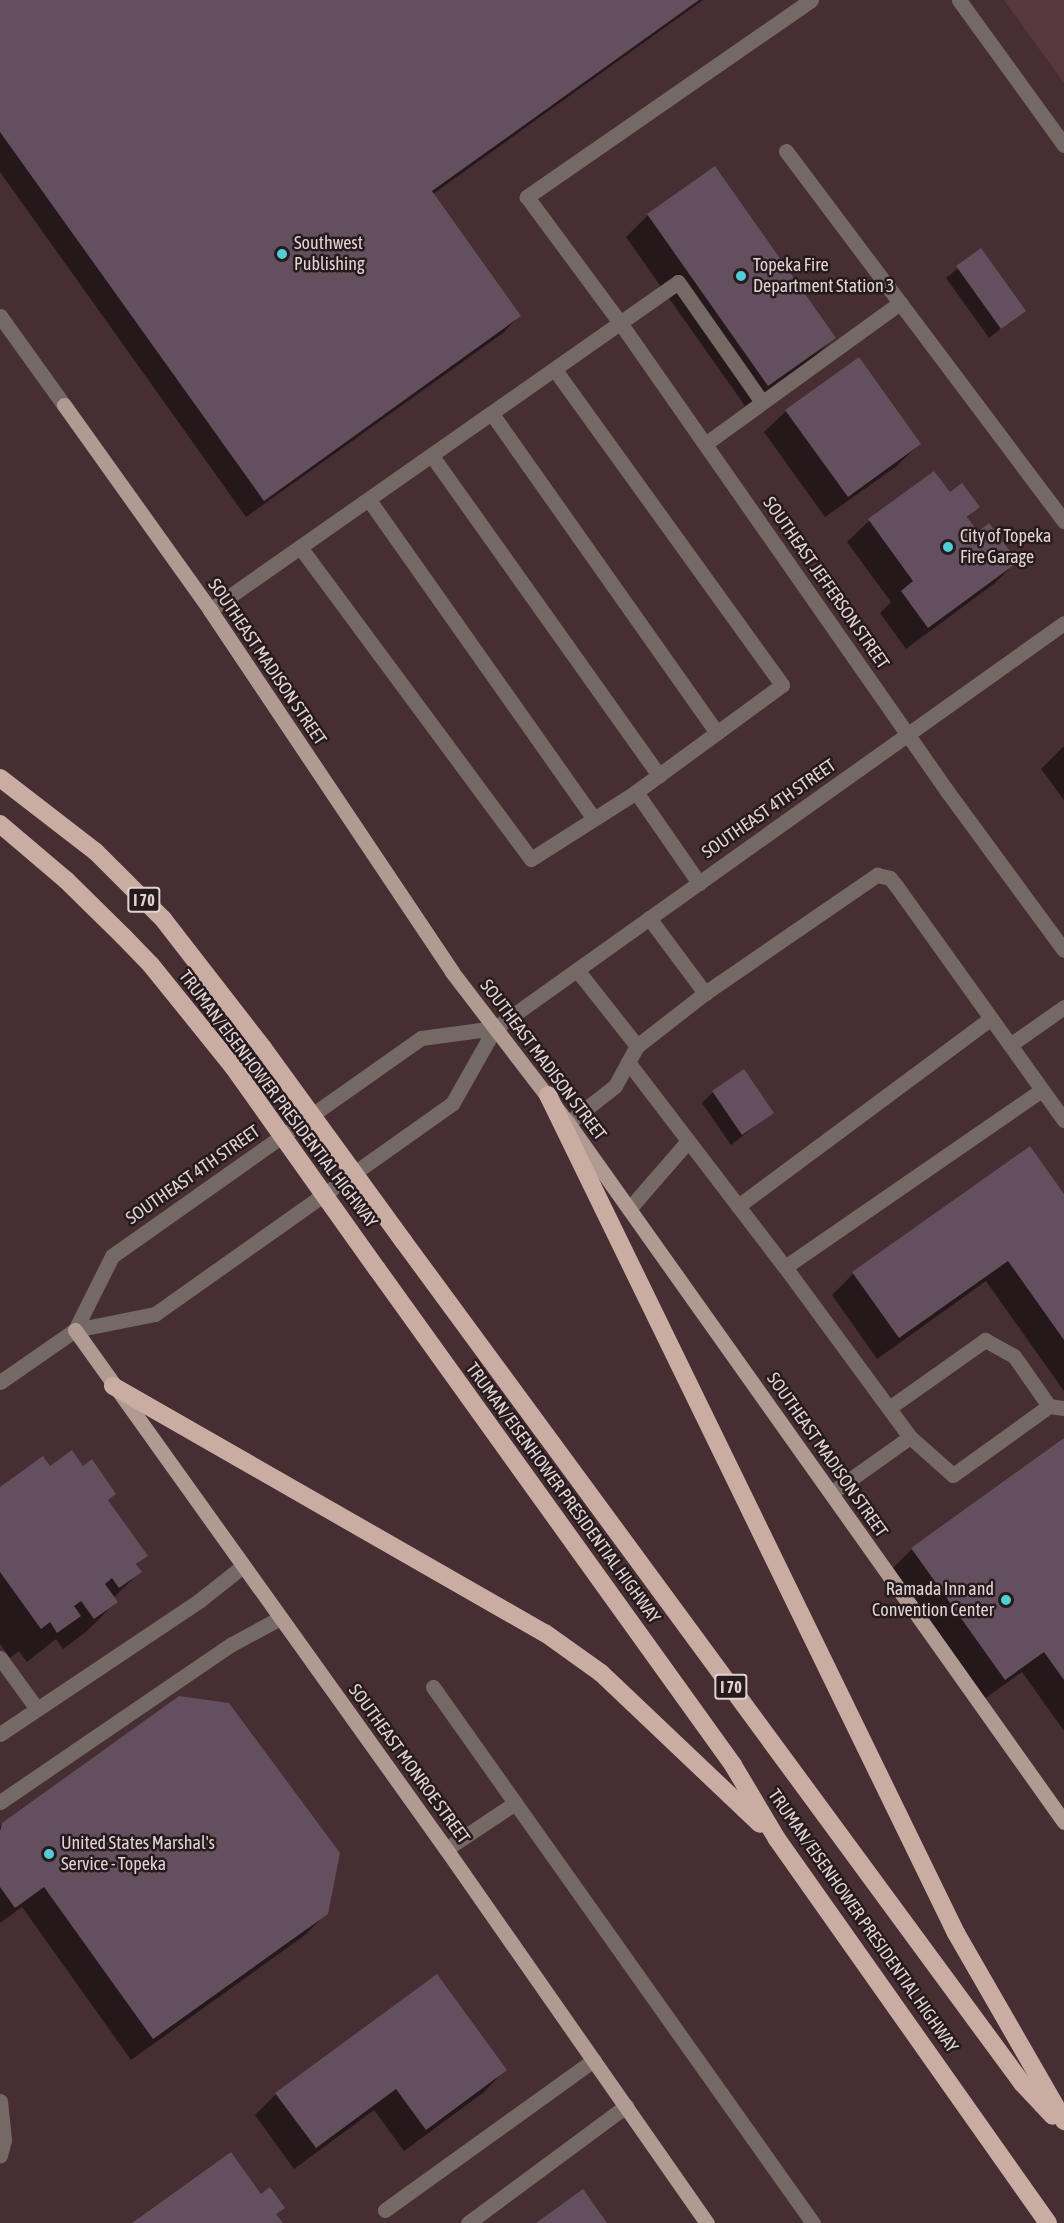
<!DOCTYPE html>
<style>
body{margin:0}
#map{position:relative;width:1064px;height:2223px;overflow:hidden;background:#462e32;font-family:"Asap Condensed",sans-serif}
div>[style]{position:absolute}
.built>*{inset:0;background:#56383d}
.shadow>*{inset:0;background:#0007}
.building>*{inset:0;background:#634f5e}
.minor>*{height:15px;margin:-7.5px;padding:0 7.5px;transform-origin:7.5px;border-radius:7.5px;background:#746964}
.major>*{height:15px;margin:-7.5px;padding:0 7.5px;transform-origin:7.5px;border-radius:7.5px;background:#b19a91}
.highway>*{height:18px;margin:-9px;padding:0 9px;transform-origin:9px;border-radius:9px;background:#c9ada3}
.highway-bridge>*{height:18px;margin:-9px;padding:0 9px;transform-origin:9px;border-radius:9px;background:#c9ada3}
.dots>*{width:16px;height:16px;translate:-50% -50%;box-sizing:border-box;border:3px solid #251a1c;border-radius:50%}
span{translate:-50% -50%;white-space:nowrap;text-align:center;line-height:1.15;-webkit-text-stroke:5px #251a1c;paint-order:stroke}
.shield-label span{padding:2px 4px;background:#251a1c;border:2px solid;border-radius:4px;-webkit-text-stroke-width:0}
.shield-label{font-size:16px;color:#e1d2d4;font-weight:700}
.poi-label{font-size:18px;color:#e1d2d4}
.left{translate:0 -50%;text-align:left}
.right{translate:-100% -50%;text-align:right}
.street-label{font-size:18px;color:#e1d2d4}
</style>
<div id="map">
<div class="built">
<div style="clip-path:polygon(1004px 0,1064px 0,1064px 83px,1013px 13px)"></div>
</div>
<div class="shadow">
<div style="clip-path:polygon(0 0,703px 0,433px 194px,519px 316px,503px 333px,246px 517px,0 172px)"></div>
<div style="clip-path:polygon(714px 168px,834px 338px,812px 359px,745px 406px,626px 237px,648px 215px)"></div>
<div style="clip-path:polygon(980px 250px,1024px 310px,989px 338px,946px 278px)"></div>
<div style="clip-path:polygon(786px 411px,919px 444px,897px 466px,825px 517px,764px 432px)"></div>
<div style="clip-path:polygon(933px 473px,949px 494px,978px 507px,966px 519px,978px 534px,1016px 562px,995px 583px,906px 649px,880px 613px,891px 602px,847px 542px,869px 521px)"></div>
<div style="clip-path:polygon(1063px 747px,1064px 747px,1064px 800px,1041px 769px)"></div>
<div style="clip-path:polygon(713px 1092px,772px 1113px,731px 1145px,702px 1103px)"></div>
<div style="clip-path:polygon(1064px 1197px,1064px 1391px,986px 1281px,877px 1359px,832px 1295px,853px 1274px)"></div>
<div style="clip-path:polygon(1064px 1440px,1064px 1731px,1022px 1672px,983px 1700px,890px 1571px,912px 1549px)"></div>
<div style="clip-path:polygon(50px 1468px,107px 1501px,146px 1556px,135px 1566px,140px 1572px,113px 1598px,116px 1602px,86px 1632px,63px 1649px,56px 1639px,27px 1662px,19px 1651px,10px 1658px,0 1644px,0 1489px)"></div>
<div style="clip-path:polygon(2px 1824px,327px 1913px,305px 1935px,131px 2060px,22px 1907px,0 1923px,0 1826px)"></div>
<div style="clip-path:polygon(505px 2070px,484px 2092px,404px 2151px,374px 2110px,294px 2169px,255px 2115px,276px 2094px)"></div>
</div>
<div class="building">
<div style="clip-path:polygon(0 0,699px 0,432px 191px,521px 316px,264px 501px,0 132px)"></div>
<div style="clip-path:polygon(715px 166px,836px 338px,768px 386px,647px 214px)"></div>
<div style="clip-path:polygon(981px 248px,1026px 311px,1001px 329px,956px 266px)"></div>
<div style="clip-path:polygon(859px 357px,921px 444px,848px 497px,785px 410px)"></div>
<div style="clip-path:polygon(934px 471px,950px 492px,962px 483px,980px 507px,967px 517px,978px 532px,989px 523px,1018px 562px,928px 628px,901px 591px,913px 581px,868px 519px)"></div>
<div style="clip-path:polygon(744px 1069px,774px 1113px,742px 1135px,712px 1091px)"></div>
<div style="clip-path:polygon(1030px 1146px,1064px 1194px,1064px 1340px,1008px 1261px,899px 1338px,852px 1272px)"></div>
<div style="clip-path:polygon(1064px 1438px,1064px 1680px,1044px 1652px,1005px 1680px,911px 1548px)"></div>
<div style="clip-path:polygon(72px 1450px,83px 1466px,92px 1459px,116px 1494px,108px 1500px,148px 1556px,136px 1564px,142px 1572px,119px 1588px,112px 1578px,105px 1584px,118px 1602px,94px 1619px,81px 1601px,74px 1606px,81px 1616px,57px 1633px,50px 1622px,41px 1629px,0 1572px,0 1487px,43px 1456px,50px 1466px)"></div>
<div style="clip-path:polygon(179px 1696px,229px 1703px,340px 1853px,328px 1914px,153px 2039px,44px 1887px,15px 1908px,0 1887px,0 1831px,2px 1823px)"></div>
<div style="clip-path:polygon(437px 1974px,507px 2070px,426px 2130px,396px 2089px,316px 2148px,275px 2093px)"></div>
<div style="clip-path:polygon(231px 2152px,261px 2194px,270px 2187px,285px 2208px,276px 2214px,283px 2223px,132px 2223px)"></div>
<div style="clip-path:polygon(583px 2189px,607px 2223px,536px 2223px)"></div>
</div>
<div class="minor">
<div style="left:811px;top:0;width:346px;rotate:145.3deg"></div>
<div style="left:527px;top:197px;width:158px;rotate:53.5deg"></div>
<div style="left:621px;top:324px;width:570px;rotate:55.08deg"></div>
<div style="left:947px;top:791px;width:197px;rotate:53.7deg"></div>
<div style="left:959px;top:0;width:179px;rotate:54.1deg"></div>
<div style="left:786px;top:151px;width:463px;rotate:53.1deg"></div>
<div style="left:0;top:316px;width:110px;rotate:54.3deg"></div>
<div style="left:555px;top:370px;width:388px;rotate:54.2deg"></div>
<div style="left:782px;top:685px;width:181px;rotate:143.8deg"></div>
<div style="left:492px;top:414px;width:390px;rotate:54.8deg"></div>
<div style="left:705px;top:444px;width:241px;rotate:-35.9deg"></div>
<div style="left:432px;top:456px;width:392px;rotate:54.6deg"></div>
<div style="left:369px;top:500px;width:390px;rotate:54.8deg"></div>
<div style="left:300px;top:547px;width:388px;rotate:53.5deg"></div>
<div style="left:531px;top:859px;width:125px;rotate:-32.5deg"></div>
<div style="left:636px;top:792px;width:111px;rotate:55.3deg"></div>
<div style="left:210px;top:610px;width:571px;rotate:-35.02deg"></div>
<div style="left:678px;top:282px;width:146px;rotate:55deg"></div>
<div style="left:649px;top:918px;width:94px;rotate:53.3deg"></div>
<div style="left:577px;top:970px;width:97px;rotate:51.7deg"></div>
<div style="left:1010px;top:1045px;width:66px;rotate:-35.1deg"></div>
<div style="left:628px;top:1062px;width:258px;rotate:52.6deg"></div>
<div style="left:785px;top:1267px;width:211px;rotate:53.7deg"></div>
<div style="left:910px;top:1437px;width:97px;rotate:144.7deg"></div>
<div style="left:568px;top:1123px;width:60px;rotate:-38.2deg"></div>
<div style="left:615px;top:1086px;width:46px;rotate:-61.2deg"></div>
<div style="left:637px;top:1046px;width:86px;rotate:-37.9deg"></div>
<div style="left:705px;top:993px;width:209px;rotate:-34.5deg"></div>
<div style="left:877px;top:875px;width:13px;rotate:13deg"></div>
<div style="left:890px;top:878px;width:11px;rotate:52deg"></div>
<div style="left:897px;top:887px;width:287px;rotate:54.4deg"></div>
<div style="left:738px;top:1206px;width:315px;rotate:-36.6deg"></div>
<div style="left:629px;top:1209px;width:90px;rotate:-49.1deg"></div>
<div style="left:785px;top:1267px;width:312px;rotate:-34.6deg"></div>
<div style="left:75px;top:1330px;width:83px;rotate:-63.4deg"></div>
<div style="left:112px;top:1256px;width:378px;rotate:-35.2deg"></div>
<div style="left:421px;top:1038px;width:75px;rotate:-7.7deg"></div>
<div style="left:0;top:1382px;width:91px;rotate:-34.7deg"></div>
<div style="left:75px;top:1330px;width:82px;rotate:-11.3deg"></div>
<div style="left:155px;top:1314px;width:364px;rotate:-35.3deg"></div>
<div style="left:452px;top:1104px;width:87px;rotate:-60.5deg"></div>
<div style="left:495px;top:1028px;width:698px;rotate:-35.44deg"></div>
<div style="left:889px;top:1408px;width:118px;rotate:-35.3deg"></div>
<div style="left:985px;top:1340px;width:33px;rotate:29deg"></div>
<div style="left:1014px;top:1356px;width:61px;rotate:55deg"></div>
<div style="left:910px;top:1437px;width:57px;rotate:41.5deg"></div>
<div style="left:953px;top:1475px;width:118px;rotate:-35.7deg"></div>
<div style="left:1049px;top:1406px;width:15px;rotate:8deg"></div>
<div style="left:0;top:1658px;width:63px;rotate:54deg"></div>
<div style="left:433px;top:1687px;width:657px;rotate:54.67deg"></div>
<div style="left:0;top:1734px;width:241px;rotate:-33.8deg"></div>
<div style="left:200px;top:1600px;width:55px;rotate:-38.3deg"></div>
<div style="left:0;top:1802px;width:281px;rotate:-34.3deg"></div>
<div style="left:232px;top:1644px;width:55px;rotate:-28.4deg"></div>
<div style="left:446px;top:1849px;width:83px;rotate:-33.7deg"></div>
<div style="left:0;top:2101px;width:39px;rotate:84deg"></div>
<div style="left:4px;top:2140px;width:16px;rotate:105deg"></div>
<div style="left:385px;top:2210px;width:257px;rotate:-35.7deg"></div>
<div style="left:468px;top:2223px;width:197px;rotate:-36.5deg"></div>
</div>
<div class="major">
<div style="left:64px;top:405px;width:252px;rotate:54.5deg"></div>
<div style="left:210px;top:610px;width:435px;rotate:56.2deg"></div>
<div style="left:452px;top:972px;width:190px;rotate:52.5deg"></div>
<div style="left:568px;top:1123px;width:857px;rotate:54.64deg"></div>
<div style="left:75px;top:1330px;width:638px;rotate:54.44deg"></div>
<div style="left:446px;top:1849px;width:456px;rotate:55.1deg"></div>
</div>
<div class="highway">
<div style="left:0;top:778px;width:121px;rotate:37.6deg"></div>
<div style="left:96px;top:852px;width:95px;rotate:45deg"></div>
<div style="left:163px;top:919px;width:163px;rotate:52.2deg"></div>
<div style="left:0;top:824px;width:87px;rotate:40.3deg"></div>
<div style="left:66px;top:880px;width:80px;rotate:44.5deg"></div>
<div style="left:123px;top:936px;width:40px;rotate:46deg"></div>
<div style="left:151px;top:965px;width:132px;rotate:51.1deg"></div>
<div style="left:548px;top:1095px;width:932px;rotate:64.04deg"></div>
<div style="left:956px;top:1933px;width:217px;rotate:60.1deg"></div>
<div style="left:404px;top:1242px;width:1044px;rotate:53.69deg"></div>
<div style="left:1022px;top:2083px;width:45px;rotate:46.8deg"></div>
<div style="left:377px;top:1269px;width:611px;rotate:54.33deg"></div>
<div style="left:733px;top:1765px;width:86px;rotate:59.3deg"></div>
<div style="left:777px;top:1839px;width:470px;rotate:54.8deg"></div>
<div style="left:113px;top:1386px;width:498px;rotate:29.8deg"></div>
<div style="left:545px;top:1633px;width:69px;rotate:35.5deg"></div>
<div style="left:601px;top:1673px;width:219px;rotate:43.5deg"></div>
</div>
<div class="highway-bridge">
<div style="left:263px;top:1048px;width:240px;rotate:54deg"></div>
<div style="left:234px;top:1068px;width:247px;rotate:54.6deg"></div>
</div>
<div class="dots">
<div style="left:282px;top:254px;background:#52ccd6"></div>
<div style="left:741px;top:276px;background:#52ccd6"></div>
<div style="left:948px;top:547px;background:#52ccd6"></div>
<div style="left:1006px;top:1600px;background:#52ccd6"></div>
<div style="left:49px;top:1854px;background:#52ccd6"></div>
</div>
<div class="shield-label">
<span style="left:144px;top:900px">I 70</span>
<span style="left:731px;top:1687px">I 70</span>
</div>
<div class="poi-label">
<span class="left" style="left:294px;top:254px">Southwest<br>Publishing</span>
<span class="left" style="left:753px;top:276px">Topeka Fire<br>Department Station 3</span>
<span class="left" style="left:960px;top:547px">City of Topeka<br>Fire Garage</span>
<span class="right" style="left:994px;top:1600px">Ramada Inn and<br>Convention Center</span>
<span class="left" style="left:61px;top:1854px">United States Marshal's<br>Service - Topeka</span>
</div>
<div class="street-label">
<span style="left:826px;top:583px;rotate:55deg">SOUTHEAST JEFFERSON STREET</span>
<span style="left:267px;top:662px;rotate:56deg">SOUTHEAST MADISON STREET</span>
<span style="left:769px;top:809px;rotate:-35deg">SOUTHEAST 4TH STREET</span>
<span style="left:543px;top:1060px;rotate:53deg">SOUTHEAST MADISON STREET</span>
<span style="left:278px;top:1099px;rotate:53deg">TRUMAN/EISENHOWER PRESIDENTIAL HIGHWAY</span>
<span style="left:193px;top:1175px;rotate:-35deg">SOUTHEAST 4TH STREET</span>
<span style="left:827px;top:1455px;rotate:55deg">SOUTHEAST MADISON STREET</span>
<span style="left:563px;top:1493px;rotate:54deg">TRUMAN/EISENHOWER PRESIDENTIAL HIGHWAY</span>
<span style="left:409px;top:1764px;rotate:54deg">SOUTHEAST MONROE STREET</span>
<span style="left:863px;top:1921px;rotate:55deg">TRUMAN/EISENHOWER PRESIDENTIAL HIGHWAY</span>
</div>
</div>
